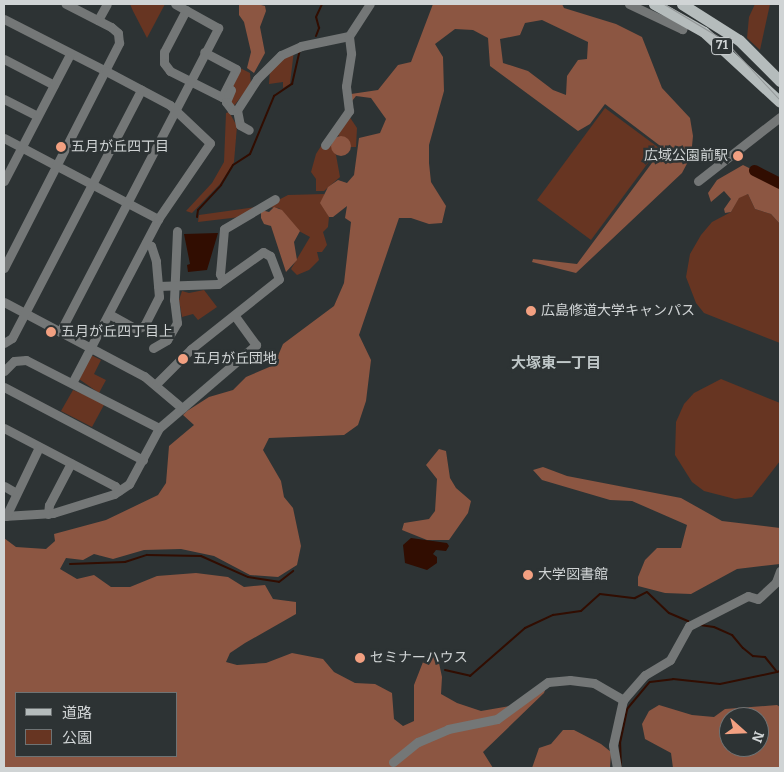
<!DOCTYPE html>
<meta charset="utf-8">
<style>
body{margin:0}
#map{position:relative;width:784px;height:772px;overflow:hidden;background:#2d3334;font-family:Bitter,"Noto Sans JP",serif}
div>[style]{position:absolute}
.green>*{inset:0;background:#673522}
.forest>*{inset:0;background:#8c5642}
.round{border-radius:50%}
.water>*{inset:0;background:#310d01}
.stream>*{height:2px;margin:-1px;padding:0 1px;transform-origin:1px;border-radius:1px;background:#310d01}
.river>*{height:11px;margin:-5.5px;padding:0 5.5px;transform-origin:5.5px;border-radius:5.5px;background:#310d01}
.minor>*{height:9px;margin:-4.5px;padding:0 4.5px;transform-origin:4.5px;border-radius:4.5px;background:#747777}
.major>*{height:11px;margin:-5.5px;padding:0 5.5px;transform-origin:5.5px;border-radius:5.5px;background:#b5bcbc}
.tram>*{height:1px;margin:-0.5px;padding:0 0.5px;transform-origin:0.5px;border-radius:0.5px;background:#929697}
.dots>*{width:14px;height:14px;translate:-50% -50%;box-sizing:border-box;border:2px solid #2d3334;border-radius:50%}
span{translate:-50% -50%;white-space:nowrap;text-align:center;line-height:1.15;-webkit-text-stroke:5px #2d3334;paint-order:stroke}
.shield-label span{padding:1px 4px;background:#2d3334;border:1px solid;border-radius:4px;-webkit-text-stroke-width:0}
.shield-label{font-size:12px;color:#d0d4d5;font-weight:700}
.poi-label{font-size:14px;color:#d0d4d5}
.left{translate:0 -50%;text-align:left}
.right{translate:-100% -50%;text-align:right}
.neighbourhood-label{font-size:15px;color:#bfc7c8;font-weight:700}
.frame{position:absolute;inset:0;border:5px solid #d0d4d5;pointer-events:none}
.legend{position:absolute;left:15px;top:692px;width:162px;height:65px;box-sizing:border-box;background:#2d3334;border:1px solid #6e7374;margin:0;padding:6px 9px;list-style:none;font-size:15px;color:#d0d4d5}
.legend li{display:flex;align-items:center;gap:10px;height:25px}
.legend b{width:25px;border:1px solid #6e7374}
.north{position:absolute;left:719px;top:707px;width:50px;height:50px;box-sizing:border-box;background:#2d3334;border:1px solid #6e7374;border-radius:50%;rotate:110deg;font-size:14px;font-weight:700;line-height:20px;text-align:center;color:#d0d4d5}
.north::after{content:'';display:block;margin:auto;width:18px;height:22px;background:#f2a081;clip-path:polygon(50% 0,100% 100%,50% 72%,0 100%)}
</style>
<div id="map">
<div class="green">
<div style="clip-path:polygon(130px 4px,165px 4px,147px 38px,133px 11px)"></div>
<div style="clip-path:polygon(755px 4px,770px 4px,760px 50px,747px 38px,749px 17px)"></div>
<div style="clip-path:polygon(294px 50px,290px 84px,283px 88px,283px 82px,269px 84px,270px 69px)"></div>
<div style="clip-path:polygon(240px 68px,250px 73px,251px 84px,233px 107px,229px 102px,231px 87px)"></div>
<div style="clip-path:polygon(605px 108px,659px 148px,591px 240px,537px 200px)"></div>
<div style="clip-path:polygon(229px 112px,237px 126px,234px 162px,220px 184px,192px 213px,186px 211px,212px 183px,224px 162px,226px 113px)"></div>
<div style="clip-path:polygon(349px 116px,357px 128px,356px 147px,351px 147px,337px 134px)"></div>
<div style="clip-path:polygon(330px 143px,336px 155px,340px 177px,324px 191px,316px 191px,316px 179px,311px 172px,316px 154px,321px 146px)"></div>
<div style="clip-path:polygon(324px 194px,324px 207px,329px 217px,328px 227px,323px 232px,327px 245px,322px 252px,317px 252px,319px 260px,309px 270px,297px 275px,291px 269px,310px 237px,297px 230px,279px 208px,265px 207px,288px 195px)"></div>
<div style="clip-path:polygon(748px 194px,755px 209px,771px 214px,780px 224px,780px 343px,704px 313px,696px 303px,686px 277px,690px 254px,701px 235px,712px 222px,731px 212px,739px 197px)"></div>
<div style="clip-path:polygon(256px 207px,240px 217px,198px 222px,199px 215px)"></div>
<div style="clip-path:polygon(204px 290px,217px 307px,198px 320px,193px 314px,182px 317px,179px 300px,182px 291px,189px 293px)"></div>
<div style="clip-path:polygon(91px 355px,101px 360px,94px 374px,106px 380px,99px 393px,79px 379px)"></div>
<div style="clip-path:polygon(721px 379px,780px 403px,780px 461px,752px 497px,735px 499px,704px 491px,692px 482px,675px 455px,676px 422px,684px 404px,694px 393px)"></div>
<div style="clip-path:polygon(73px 390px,105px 403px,92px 427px,61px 411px)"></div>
</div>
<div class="forest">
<div style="clip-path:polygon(239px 4px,257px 4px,265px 6px,266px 11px,260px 27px,265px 53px,254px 73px,247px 68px,251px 52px,244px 22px,239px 15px)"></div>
<div style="clip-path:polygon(evenodd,433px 4px,562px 4px,564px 8px,616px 24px,642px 37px,662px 88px,690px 118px,693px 136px,691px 156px,682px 173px,576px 273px,532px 262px,533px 259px,577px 264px,663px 148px,605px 104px,590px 124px,578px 131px,490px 66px,488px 38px,473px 30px,455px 29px,435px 44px,443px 57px,444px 91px,429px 145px,429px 163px,431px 182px,446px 206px,442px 223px,429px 224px,411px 218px,399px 218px,359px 335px,371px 360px,366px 401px,358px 425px,344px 435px,269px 438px,263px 450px,281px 481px,284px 497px,293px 508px,301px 546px,297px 565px,278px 577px,250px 575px,214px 556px,181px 549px,144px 550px,113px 559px,94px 554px,83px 560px,66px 558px,60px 569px,77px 579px,94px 575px,111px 587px,130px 587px,157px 576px,196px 573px,228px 577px,244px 587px,265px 585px,273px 599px,296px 602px,296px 614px,245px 643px,230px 653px,226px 662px,237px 665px,266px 663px,292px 653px,323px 659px,334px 672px,355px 683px,375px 684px,392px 693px,394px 719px,403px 726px,414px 721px,414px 685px,423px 662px,434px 657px,439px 663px,442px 677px,441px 694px,457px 703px,481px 711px,515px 705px,547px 685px,544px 693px,483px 752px,493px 768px,4px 768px,4px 538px,16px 547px,46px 549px,55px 541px,54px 534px,106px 520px,158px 495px,166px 483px,169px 446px,194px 425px,183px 415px,187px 411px,209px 397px,233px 390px,246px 377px,274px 365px,283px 344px,334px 306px,344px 283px,351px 222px,345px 218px,347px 206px,333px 217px,329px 217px,320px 203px,328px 187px,338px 180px,347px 183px,354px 175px,359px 138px,380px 133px,386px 119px,371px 98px,356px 96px,352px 101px,351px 94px,378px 90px,398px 65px,411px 62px,433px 4px,542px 20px,588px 42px,587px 59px,578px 60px,567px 76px,566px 95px,553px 90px,528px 71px,503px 63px,500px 39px,520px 35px,525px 23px,542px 20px,433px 4px,16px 693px,176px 693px,176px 756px,16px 756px,16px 693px)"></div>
<div class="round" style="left:331px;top:136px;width:20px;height:20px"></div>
<div style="clip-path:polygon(743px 165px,767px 177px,780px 188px,780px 224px,771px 214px,755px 209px,748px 194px,739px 198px,731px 212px,725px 213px,724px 209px,731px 199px,724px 191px,711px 202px,708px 193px,717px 180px)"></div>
<div style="clip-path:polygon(274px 207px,282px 210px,300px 231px,294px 242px,297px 260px,286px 272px,271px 226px,264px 224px,261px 218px,261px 210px,269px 212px)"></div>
<div style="clip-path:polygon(439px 449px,446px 451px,450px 478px,456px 488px,471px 501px,468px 513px,449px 540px,427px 540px,402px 530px,404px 523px,429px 519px,435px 511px,437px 479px,426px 465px)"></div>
<div style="clip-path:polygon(543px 467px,567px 476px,681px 498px,722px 521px,780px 528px,780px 564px,737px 569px,691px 594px,665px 593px,638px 586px,638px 577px,645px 560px,657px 548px,681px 548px,687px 525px,632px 501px,610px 500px,542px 480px,533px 470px)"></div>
<div style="clip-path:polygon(evenodd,659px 705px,692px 715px,714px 717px,725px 709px,777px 705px,780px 707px,780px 768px,673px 768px,671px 753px,645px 739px,642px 724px,649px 711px,659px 705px,729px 717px,759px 717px,759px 747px,729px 747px,729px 717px)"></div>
<div style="clip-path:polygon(563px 730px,574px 730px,601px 744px,611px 752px,610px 768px,532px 768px,539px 748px,551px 744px)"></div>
</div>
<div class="water">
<div style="clip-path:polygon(218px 233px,207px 270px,188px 272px,187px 265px,190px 264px,184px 234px)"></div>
<div style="clip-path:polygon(411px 538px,447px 543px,449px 546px,446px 551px,436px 550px,433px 554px,437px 557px,437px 563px,427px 570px,405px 563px,403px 545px)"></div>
</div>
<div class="stream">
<div style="left:316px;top:36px;width:9px;rotate:-69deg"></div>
<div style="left:319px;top:28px;width:11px;rotate:-105deg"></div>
<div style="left:316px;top:17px;width:14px;rotate:-65deg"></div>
<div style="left:197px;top:217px;width:7px;rotate:-82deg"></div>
<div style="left:198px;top:210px;width:34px;rotate:-47deg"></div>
<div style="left:221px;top:185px;width:23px;rotate:-59deg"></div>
<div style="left:233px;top:165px;width:20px;rotate:-33deg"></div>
<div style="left:250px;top:154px;width:63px;rotate:-67.5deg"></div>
<div style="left:274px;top:96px;width:22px;rotate:-34deg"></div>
<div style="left:292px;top:84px;width:35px;rotate:-77deg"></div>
<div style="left:70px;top:564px;width:55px;rotate:-2.1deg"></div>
<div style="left:125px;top:562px;width:23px;rotate:-18deg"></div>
<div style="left:147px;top:555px;width:54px;rotate:1.1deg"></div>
<div style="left:201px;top:556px;width:51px;rotate:24.1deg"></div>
<div style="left:248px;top:577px;width:31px;rotate:9deg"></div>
<div style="left:279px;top:582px;width:18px;rotate:-38deg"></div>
<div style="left:700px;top:625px;width:14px;rotate:8deg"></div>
<div style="left:714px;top:627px;width:20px;rotate:24deg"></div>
<div style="left:732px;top:635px;width:17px;rotate:50deg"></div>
<div style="left:743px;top:648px;width:13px;rotate:39deg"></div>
<div style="left:753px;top:656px;width:12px;rotate:5deg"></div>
<div style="left:765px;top:657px;width:19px;rotate:51deg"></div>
<div style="left:777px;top:672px;width:3px;rotate:-18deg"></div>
<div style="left:445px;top:670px;width:26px;rotate:13deg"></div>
<div style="left:470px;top:676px;width:73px;rotate:-41.1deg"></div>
<div style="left:525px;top:628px;width:31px;rotate:-25deg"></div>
<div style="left:553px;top:615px;width:28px;rotate:-8deg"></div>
<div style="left:581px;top:611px;width:25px;rotate:-42deg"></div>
<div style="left:600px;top:594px;width:35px;rotate:7deg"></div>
<div style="left:635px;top:598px;width:13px;rotate:-27deg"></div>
<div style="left:647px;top:592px;width:30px;rotate:44deg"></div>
<div style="left:669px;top:613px;width:21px;rotate:23deg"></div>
<div style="left:621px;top:768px;width:25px;rotate:-92deg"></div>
<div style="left:620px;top:743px;width:35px;rotate:-78deg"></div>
<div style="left:627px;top:709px;width:35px;rotate:-50deg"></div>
<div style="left:650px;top:682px;width:23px;rotate:-7deg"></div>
<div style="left:673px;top:679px;width:47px;rotate:6.1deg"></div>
<div style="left:720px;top:684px;width:58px;rotate:-11.9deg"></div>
</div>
<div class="river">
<div style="left:754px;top:170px;width:29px;rotate:27deg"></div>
</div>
<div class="minor">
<div style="left:629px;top:4px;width:59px;rotate:25.3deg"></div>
<div style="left:682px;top:29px;width:9px;rotate:-63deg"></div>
<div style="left:186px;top:10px;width:47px;rotate:117.6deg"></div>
<div style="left:164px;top:52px;width:11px;rotate:90deg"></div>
<div style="left:164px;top:63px;width:10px;rotate:53deg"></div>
<div style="left:170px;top:71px;width:58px;rotate:26.6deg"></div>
<div style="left:222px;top:97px;width:31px;rotate:-63deg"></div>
<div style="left:236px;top:69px;width:36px;rotate:-152deg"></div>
<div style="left:4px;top:19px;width:110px;rotate:27deg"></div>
<div style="left:98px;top:20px;width:18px;rotate:-61deg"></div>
<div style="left:4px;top:59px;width:56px;rotate:27.5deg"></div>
<div style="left:227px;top:88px;width:4px;rotate:27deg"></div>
<div style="left:231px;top:90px;width:13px;rotate:113deg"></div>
<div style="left:226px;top:102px;width:10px;rotate:53deg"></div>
<div style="left:232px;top:110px;width:5px"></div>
<div style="left:237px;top:110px;width:37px;rotate:-57deg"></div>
<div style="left:257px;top:79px;width:34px;rotate:-45deg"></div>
<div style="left:281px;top:55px;width:22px;rotate:-24deg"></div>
<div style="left:301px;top:46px;width:49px;rotate:-11.8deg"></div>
<div style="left:349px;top:36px;width:38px;rotate:-57deg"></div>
<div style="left:4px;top:99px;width:37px;rotate:27deg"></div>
<div style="left:237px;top:110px;width:15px;rotate:79deg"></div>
<div style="left:240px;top:125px;width:10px;rotate:29deg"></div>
<div style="left:4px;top:138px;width:60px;rotate:27.8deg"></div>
<div style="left:325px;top:145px;width:42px;rotate:-54.8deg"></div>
<div style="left:349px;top:111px;width:25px;rotate:-97deg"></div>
<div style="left:346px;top:86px;width:33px;rotate:-81deg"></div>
<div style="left:351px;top:53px;width:17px;rotate:-97deg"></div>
<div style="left:61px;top:168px;width:110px;rotate:27.7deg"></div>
<div style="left:4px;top:181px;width:143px;rotate:-62.5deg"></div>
<div style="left:698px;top:181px;width:104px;rotate:-38deg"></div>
<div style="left:4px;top:268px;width:253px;rotate:-62.9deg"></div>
<div style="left:119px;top:43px;width:10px;rotate:-96deg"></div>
<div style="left:118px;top:33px;width:9px;rotate:-139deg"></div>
<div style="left:111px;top:27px;width:51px;rotate:-152.9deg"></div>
<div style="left:223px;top:280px;width:7px;rotate:-117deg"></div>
<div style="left:220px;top:274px;width:45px;rotate:-84.9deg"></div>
<div style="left:224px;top:229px;width:59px;rotate:-30.5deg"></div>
<div style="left:4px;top:302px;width:158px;rotate:27.9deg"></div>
<div style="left:144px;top:376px;width:50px;rotate:40.1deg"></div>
<div style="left:109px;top:314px;width:31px;rotate:29deg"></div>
<div style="left:136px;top:329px;width:9px;rotate:-21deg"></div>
<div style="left:144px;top:326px;width:33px;rotate:-63deg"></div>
<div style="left:159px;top:297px;width:36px;rotate:-95deg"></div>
<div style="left:156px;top:261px;width:16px;rotate:-108deg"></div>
<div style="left:151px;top:246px;width:6px;rotate:-149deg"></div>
<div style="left:60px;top:332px;width:343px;rotate:-62.5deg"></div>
<div style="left:218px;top:28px;width:49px;rotate:-150.8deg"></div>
<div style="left:4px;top:343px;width:9px;rotate:-32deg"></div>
<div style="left:12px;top:338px;width:280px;rotate:-62.5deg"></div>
<div style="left:153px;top:348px;width:16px;rotate:-30deg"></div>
<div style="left:167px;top:340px;width:20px;rotate:-60deg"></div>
<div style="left:177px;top:323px;width:23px;rotate:-97deg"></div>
<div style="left:174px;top:300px;width:69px;rotate:-87.5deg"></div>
<div style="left:4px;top:371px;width:14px;rotate:-45deg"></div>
<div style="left:14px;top:361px;width:12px;rotate:-5deg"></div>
<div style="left:26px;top:360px;width:149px;rotate:27.1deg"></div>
<div style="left:72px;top:383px;width:185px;rotate:-62.3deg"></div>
<div style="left:158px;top:219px;width:92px;rotate:-55.6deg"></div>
<div style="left:210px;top:143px;width:55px;rotate:-136.5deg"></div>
<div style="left:170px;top:105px;width:72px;rotate:-152deg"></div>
<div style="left:156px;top:384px;width:49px;rotate:-45deg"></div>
<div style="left:191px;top:349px;width:112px;rotate:-38.5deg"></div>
<div style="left:279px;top:279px;width:25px;rotate:-111deg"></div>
<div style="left:270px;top:256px;width:8px;rotate:-150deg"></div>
<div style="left:263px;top:252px;width:55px;rotate:144.6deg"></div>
<div style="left:218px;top:284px;width:60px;rotate:178.1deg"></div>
<div style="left:4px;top:387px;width:157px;rotate:27.7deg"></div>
<div style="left:4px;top:428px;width:125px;rotate:27.6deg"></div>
<div style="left:115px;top:486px;width:6px;rotate:51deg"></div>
<div style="left:4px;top:486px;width:14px;rotate:30deg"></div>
<div style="left:48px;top:514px;width:9px;rotate:-84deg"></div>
<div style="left:49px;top:505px;width:47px;rotate:-62.4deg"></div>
<div style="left:4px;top:516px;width:49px;rotate:-3.5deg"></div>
<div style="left:53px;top:513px;width:64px;rotate:-17.3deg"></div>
<div style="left:114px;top:494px;width:18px;rotate:-34deg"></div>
<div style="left:129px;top:484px;width:64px;rotate:-61.8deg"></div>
<div style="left:159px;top:428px;width:128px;rotate:-40.6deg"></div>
<div style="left:256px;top:345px;width:36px;rotate:-126deg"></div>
<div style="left:6px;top:516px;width:76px;rotate:-64.4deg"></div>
<div style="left:393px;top:762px;width:32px;rotate:-39deg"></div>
<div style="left:418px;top:742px;width:33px;rotate:-23deg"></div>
<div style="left:448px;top:729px;width:50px;rotate:-11.5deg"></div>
<div style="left:497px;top:719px;width:63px;rotate:-36deg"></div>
<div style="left:548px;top:682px;width:22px;rotate:-5deg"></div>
<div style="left:570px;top:680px;width:24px;rotate:7deg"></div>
<div style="left:594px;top:683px;width:34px;rotate:30deg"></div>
<div style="left:623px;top:700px;width:33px;rotate:-49deg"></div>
<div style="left:645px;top:675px;width:29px;rotate:-31deg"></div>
<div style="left:670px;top:660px;width:39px;rotate:-61deg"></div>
<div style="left:689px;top:626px;width:66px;rotate:-27deg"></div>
<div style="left:748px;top:596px;width:10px;rotate:17deg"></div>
<div style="left:758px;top:599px;width:25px;rotate:-43deg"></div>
<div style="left:776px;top:582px;width:12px;rotate:-70deg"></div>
<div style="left:617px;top:768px;width:23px;rotate:-100deg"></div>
<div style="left:613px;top:745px;width:46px;rotate:-77.5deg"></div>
</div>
<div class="major">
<div style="left:654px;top:4px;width:57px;rotate:29.2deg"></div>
<div style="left:704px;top:32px;width:103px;rotate:42.6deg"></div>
<div style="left:682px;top:4px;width:67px;rotate:32.3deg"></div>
<div style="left:739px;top:40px;width:58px;rotate:45deg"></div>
</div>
<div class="tram">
<div style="left:664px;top:4px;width:70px;rotate:31deg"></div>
<div style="left:724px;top:40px;width:82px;rotate:47deg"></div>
</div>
<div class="dots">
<div style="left:61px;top:147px;background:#f2a081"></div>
<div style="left:738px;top:156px;background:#f2a081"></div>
<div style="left:531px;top:311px;background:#f2a081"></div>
<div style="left:51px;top:332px;background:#f2a081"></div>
<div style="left:183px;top:359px;background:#f2a081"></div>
<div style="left:528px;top:575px;background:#f2a081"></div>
<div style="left:360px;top:658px;background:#f2a081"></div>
</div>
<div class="shield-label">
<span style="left:722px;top:46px">71</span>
</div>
<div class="poi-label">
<span class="left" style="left:71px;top:147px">五月が丘四丁目</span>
<span class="right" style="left:728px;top:156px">広域公園前駅</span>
<span class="left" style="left:541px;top:311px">広島修道大学キャンパス</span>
<span class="left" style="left:61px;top:332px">五月が丘四丁目上</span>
<span class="left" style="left:193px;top:359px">五月が丘団地</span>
<span class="left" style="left:538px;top:575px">大学図書館</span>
<span class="left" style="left:370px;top:658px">セミナーハウス</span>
</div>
<div class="neighbourhood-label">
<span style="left:556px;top:364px">大塚東一丁目</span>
</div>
<div class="frame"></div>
<ul class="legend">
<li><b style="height:6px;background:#b5bcbc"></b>道路</li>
<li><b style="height:14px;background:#673522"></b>公園</li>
</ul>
<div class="north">N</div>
</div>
